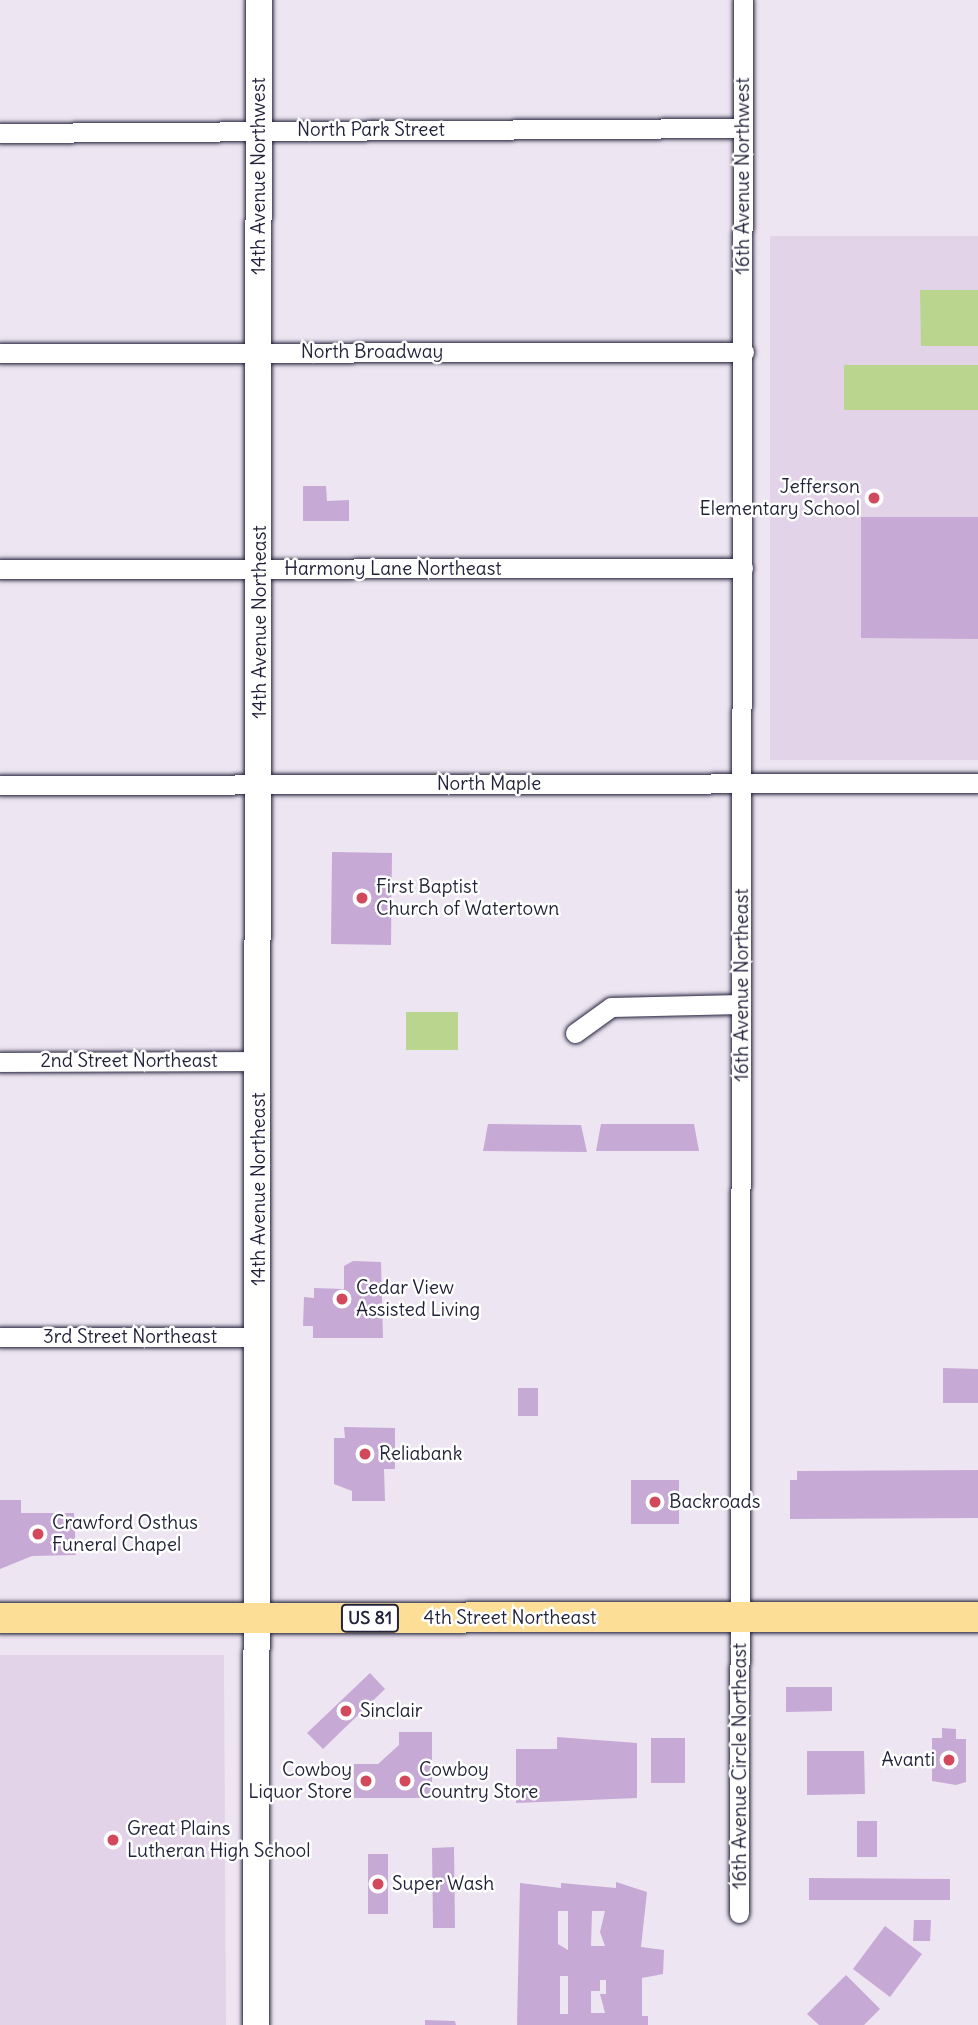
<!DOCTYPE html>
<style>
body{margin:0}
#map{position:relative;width:978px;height:2025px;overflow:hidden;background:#eee5f2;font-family:Delius,sans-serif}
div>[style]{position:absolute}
.built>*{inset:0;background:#e2d3e9}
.green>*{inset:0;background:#bad68e}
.building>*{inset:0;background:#c6a9d5}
.roads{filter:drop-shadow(0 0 2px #22223b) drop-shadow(0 0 2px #22223b)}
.street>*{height:19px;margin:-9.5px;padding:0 9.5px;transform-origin:9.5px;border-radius:9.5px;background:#fff}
.secondary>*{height:26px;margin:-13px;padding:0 13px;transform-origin:13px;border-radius:13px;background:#fff}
.primary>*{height:30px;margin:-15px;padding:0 15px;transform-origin:15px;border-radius:15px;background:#fcde96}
.dots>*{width:19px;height:19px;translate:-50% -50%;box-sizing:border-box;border:4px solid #fff;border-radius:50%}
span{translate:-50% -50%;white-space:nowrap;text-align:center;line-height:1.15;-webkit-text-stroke:5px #fff;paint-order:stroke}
.shield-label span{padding:2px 5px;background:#fff;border:2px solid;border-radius:5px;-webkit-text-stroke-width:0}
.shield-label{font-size:18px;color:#22223b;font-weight:700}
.street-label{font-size:19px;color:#22223b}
.poi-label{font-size:19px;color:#22223b}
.right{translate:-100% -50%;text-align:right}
.left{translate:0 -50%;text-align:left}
</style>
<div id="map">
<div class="built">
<div style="clip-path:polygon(770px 236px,978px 236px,978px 760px,770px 760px)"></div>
<div style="clip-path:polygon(0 1655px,224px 1655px,226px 2025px,0 2025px)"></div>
</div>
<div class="green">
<div style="clip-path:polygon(920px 290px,978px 290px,978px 346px,921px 346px)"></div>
<div style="clip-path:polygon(844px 365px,978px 365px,978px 410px,844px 410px)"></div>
<div style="clip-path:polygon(406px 1012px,458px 1012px,458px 1050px,406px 1050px)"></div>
</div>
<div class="building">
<div style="clip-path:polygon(303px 486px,326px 486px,327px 501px,349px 500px,349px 521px,303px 521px)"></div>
<div style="clip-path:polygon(861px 517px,978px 517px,978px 639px,861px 638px)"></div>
<div style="clip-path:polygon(332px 852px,392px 853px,391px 945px,331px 944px)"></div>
<div style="clip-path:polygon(488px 1124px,581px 1125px,587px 1152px,483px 1151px)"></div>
<div style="clip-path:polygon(601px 1124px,694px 1124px,699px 1151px,596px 1151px)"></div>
<div style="clip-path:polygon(353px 1261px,381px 1262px,383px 1338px,313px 1338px,313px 1326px,303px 1326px,304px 1297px,314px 1298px,314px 1288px,344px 1289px,344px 1266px)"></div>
<div style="clip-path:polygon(943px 1368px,978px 1369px,978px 1403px,943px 1403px)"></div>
<div style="clip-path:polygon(518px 1388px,538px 1388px,538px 1416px,518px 1416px)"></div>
<div style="clip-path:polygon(344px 1427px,395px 1428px,395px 1469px,384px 1469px,385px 1501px,352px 1501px,352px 1491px,334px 1484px,334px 1438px,345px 1438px)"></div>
<div style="clip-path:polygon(978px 1470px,978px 1518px,790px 1519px,790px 1480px,797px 1480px,797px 1471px)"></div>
<div style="clip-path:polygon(631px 1480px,679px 1480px,679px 1524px,631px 1524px)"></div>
<div style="clip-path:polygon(0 1500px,21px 1500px,21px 1513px,74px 1513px,76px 1555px,32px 1556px,0 1569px)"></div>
<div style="clip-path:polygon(370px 1673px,385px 1689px,323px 1749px,307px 1733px)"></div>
<div style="clip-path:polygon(786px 1687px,832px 1687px,832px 1711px,786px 1712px)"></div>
<div style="clip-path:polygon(942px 1728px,956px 1729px,956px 1739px,966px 1739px,966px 1782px,956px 1785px,932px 1781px,932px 1738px,942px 1738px)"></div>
<div style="clip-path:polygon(399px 1732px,432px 1732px,432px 1798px,354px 1798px,354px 1764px,378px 1764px,399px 1745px)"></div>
<div style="clip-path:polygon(557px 1737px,637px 1743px,637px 1798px,516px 1803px,516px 1749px,557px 1749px)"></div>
<div style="clip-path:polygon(651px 1738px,685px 1738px,685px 1783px,651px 1783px)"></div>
<div style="clip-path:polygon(807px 1751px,864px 1751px,865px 1794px,807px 1795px)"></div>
<div style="clip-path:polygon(857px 1821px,877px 1821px,877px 1857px,857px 1857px)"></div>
<div style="clip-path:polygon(454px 1847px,455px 1928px,433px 1928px,432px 1848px)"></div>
<div style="clip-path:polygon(368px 1854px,388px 1854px,388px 1914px,368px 1914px)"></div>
<div style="clip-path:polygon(809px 1878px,950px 1879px,950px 1900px,809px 1900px)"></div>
<div style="clip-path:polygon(evenodd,616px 1882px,647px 1892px,641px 1947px,664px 1950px,663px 1974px,642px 1978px,642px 2016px,648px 2016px,648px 2025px,517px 2025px,520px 1883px,561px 1888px,561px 1883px,616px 1888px,616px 1882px,558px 1911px,568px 1911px,568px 1950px,558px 1944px,558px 1911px,616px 1882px,592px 1911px,605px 1911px,600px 1932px,605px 1946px,591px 1946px,592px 1911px,616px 1882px,560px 1976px,568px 1976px,568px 2014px,560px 2014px,560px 1976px,616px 1882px,600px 1980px,606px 1980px,606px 1994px,600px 1994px,605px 2013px,591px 2013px,591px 1991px,600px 1991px,600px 1980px)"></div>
<div style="clip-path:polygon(914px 1920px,931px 1920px,930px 1941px,913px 1941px)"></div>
<div style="clip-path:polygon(885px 1926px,922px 1954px,890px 1997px,853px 1969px)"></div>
<div style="clip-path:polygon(846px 1975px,880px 2009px,864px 2025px,819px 2025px,807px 2014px)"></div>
<div style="clip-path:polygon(425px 2020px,455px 2021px,456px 2025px,425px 2025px)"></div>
</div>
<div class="roads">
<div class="street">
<div style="left:0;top:133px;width:743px;rotate:-0.39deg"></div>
<div style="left:0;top:353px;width:744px;rotate:-0.08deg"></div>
<div style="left:0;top:569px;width:743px;rotate:-0.08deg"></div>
<div style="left:0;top:785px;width:978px;rotate:-0.12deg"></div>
<div style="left:575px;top:1033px;width:44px;rotate:-35.8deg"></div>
<div style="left:611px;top:1007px;width:130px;rotate:-1.3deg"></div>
<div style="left:0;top:1062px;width:258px;rotate:-0.2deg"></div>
<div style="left:0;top:1337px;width:259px"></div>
<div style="left:739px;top:1913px;width:1913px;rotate:-89.88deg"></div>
</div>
<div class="secondary">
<div style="left:256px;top:2025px;width:2025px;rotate:-89.92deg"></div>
</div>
<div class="primary">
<div style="left:0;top:1618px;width:978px;rotate:-0.06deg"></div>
</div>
</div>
<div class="dots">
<div style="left:874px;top:498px;background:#d1495b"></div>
<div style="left:362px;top:898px;background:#d1495b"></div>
<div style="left:342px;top:1299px;background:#d1495b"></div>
<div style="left:365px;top:1454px;background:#d1495b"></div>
<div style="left:655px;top:1502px;background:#d1495b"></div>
<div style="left:38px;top:1534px;background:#d1495b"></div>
<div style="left:346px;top:1711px;background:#d1495b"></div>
<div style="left:949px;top:1760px;background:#d1495b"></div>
<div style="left:366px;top:1781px;background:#d1495b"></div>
<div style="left:405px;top:1781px;background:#d1495b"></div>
<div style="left:113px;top:1840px;background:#d1495b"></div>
<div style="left:378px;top:1884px;background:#d1495b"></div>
</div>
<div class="shield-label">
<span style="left:370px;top:1618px">US 81</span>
</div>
<div class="street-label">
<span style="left:371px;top:130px">North Park Street</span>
<span style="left:259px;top:176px;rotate:-90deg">14th Avenue Northwest</span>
<span style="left:743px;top:176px;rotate:-90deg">16th Avenue Northwest</span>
<span style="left:372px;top:352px">North Broadway</span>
<span style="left:393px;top:569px">Harmony Lane Northeast</span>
<span style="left:260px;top:622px;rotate:-90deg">14th Avenue Northeast</span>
<span style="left:489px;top:784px">North Maple</span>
<span style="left:742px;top:985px;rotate:-90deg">16th Avenue Northeast</span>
<span style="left:129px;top:1061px">2nd Street Northeast</span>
<span style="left:259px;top:1189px;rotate:-90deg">14th Avenue Northeast</span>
<span style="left:130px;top:1337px">3rd Street Northeast</span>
<span style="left:510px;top:1618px">4th Street Northeast</span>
<span style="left:740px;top:1766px;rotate:-90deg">16th Avenue Circle Northeast</span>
</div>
<div class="poi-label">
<span class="right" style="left:860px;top:498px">Jefferson<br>Elementary School</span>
<span class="left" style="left:376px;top:898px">First Baptist<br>Church of Watertown</span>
<span class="left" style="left:356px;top:1299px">Cedar View<br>Assisted Living</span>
<span class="left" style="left:379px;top:1454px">Reliabank</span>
<span class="left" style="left:669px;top:1502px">Backroads</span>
<span class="left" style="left:52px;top:1534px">Crawford Osthus<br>Funeral Chapel</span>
<span class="left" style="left:360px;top:1711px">Sinclair</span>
<span class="right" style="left:935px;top:1760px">Avanti</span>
<span class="right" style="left:352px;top:1781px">Cowboy<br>Liquor Store</span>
<span class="left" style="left:419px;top:1781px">Cowboy<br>Country Store</span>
<span class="left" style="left:127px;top:1840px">Great Plains<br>Lutheran High School</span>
<span class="left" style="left:392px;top:1884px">Super Wash</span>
</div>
</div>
